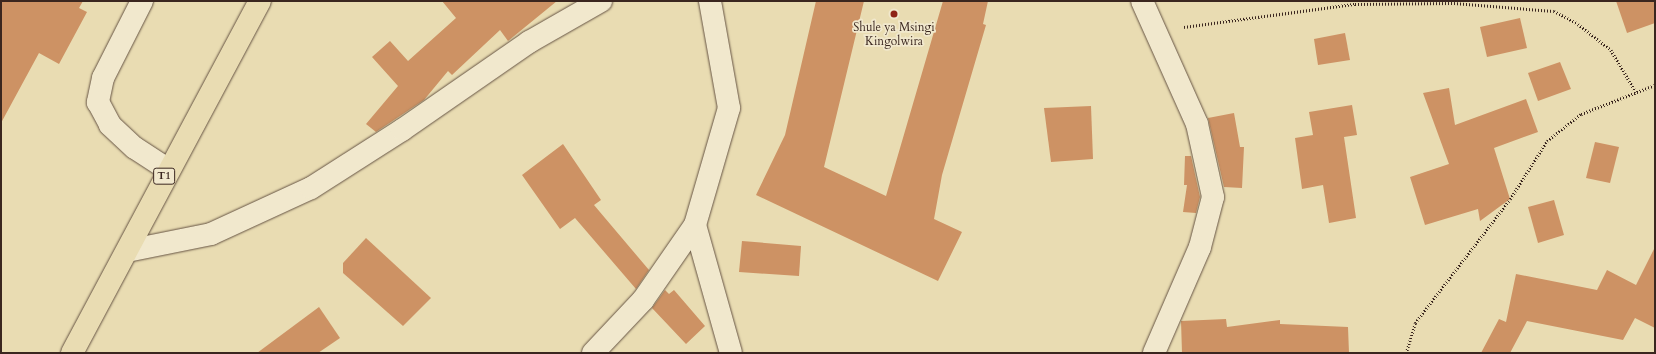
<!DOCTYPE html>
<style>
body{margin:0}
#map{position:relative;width:1656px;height:354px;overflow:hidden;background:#e9dcb2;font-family:Cardo,serif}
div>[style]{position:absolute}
.building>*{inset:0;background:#cd9264}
.path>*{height:2.5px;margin-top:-1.25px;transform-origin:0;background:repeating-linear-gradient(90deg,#3a261f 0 1px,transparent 0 3px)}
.roads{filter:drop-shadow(0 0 1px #665444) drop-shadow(0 0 1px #665444)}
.minor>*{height:22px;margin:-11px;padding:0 11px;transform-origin:11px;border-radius:11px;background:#f1e8cd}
.trunk>*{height:22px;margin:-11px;padding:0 11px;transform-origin:11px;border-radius:11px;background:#e9dcb2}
.dots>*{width:11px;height:11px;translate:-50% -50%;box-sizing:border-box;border:2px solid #f1e8cd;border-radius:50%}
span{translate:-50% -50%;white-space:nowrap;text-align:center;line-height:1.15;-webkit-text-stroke:3.5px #f1e8cd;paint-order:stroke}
.shield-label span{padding:1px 3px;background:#f1e8cd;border:1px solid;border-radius:3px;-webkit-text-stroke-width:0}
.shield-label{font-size:11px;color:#3a261f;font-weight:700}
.poi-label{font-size:12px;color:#3a261f}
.frame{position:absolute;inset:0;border:2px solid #3a261f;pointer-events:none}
</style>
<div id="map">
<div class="building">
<div style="clip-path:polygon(1px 1px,83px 1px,79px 8px,87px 12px,59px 64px,39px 53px,1px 123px)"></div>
<div style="clip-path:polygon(442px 1px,557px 1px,508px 41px,500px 30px,452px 75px,448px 71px,424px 100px,376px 132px,366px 124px,398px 86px,372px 57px,390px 41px,408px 61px,456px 18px)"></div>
<div style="clip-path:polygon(816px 1px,864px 1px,824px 167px,886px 196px,943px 1px,988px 1px,983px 24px,986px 25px,942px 175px,934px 219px,962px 232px,938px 281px,756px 195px,785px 135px)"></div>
<div style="clip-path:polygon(1616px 1px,1655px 1px,1655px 23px,1627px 33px)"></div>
<div style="clip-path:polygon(1520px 18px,1527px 48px,1487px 57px,1480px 27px)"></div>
<div style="clip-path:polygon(1345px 33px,1350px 60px,1318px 65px,1314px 39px)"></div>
<div style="clip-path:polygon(1560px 62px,1571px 89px,1538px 101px,1528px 73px)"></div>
<div style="clip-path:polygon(1449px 88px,1455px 125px,1526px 99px,1538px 132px,1494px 148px,1510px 199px,1480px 221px,1478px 209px,1425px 225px,1410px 177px,1449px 164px,1423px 93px)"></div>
<div style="clip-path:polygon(1352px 105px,1357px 135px,1344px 137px,1356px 218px,1329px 223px,1323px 185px,1302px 189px,1295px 138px,1313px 135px,1309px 112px)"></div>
<div style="clip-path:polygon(1091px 106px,1093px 159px,1051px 162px,1044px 108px)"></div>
<div style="clip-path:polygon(1234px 113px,1240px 147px,1244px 147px,1242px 188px,1224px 187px,1208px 118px)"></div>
<div style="clip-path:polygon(1595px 142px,1619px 147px,1610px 183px,1586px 178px)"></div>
<div style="clip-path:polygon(563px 144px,601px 200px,594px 205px,649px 270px,636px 289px,575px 218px,560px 229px,522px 175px)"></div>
<div style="clip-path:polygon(1185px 156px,1191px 156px,1200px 197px,1196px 213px,1183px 212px,1187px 185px,1184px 185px)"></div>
<div style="clip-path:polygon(1554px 200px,1564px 235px,1538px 243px,1528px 207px)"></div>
<div style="clip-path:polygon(366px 238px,431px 298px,403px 326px,343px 273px,343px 263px)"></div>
<div style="clip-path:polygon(742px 241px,801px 246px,799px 276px,739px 272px)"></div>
<div style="clip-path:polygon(1655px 247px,1655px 328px,1635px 318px,1623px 340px,1527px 321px,1510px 353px,1481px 353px,1499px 319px,1506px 322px,1516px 274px,1597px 290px,1607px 270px,1636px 285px)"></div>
<div style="clip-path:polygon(665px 290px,669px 294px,674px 290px,705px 326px,686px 344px,652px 308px)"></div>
<div style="clip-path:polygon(319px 307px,340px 338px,318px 353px,257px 353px)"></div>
<div style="clip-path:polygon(1226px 319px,1227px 327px,1280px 320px,1280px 324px,1348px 327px,1349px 353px,1182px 353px,1181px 321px)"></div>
</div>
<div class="path">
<div style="left:1184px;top:27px;width:173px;rotate:-7.7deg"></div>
<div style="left:1355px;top:4px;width:99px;rotate:-0.6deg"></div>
<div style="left:1454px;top:3px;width:100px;rotate:4.6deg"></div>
<div style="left:1554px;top:11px;width:27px;rotate:28deg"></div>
<div style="left:1578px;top:24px;width:42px;rotate:38.2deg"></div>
<div style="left:1611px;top:50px;width:49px;rotate:59.2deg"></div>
<div style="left:1406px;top:353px;width:31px;rotate:-73deg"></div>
<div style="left:1415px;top:323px;width:156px;rotate:-52.5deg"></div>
<div style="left:1510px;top:199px;width:69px;rotate:-57.5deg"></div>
<div style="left:1547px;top:141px;width:43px;rotate:-38.5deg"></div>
<div style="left:1581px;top:114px;width:79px;rotate:-21.4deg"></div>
</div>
<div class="roads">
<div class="minor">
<div style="left:142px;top:1px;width:86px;rotate:116.9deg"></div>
<div style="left:103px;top:78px;width:25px;rotate:102deg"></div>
<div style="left:98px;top:102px;width:26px;rotate:62deg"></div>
<div style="left:110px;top:125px;width:34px;rotate:43deg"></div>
<div style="left:135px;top:148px;width:38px;rotate:33deg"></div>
<div style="left:1142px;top:1px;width:135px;rotate:65.9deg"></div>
<div style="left:1197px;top:124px;width:75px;rotate:77.6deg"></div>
<div style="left:1213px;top:197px;width:52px;rotate:104.6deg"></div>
<div style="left:1200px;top:247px;width:116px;rotate:113.5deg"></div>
<div style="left:695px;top:225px;width:133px;rotate:74.3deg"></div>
<div style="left:127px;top:251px;width:86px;rotate:-11.4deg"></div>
<div style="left:211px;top:234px;width:110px;rotate:-24.7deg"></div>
<div style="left:311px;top:188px;width:108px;rotate:-32.5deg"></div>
<div style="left:402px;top:130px;width:155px;rotate:-34.7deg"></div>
<div style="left:529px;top:42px;width:83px;rotate:-29.7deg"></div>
<div style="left:593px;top:353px;width:73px;rotate:-46.7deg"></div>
<div style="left:643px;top:300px;width:91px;rotate:-55.3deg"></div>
<div style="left:695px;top:225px;width:122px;rotate:-73.8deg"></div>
<div style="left:729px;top:108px;width:109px;rotate:-100.1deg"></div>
</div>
<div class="trunk">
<div style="left:72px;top:353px;width:399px;rotate:-61.9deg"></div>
</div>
</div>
<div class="dots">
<div style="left:894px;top:14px;background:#8f2418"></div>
</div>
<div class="shield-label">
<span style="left:164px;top:176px">T1</span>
</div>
<div class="poi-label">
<span style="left:894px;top:35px">Shule ya Msingi<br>Kingolwira</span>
</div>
<div class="frame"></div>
</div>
